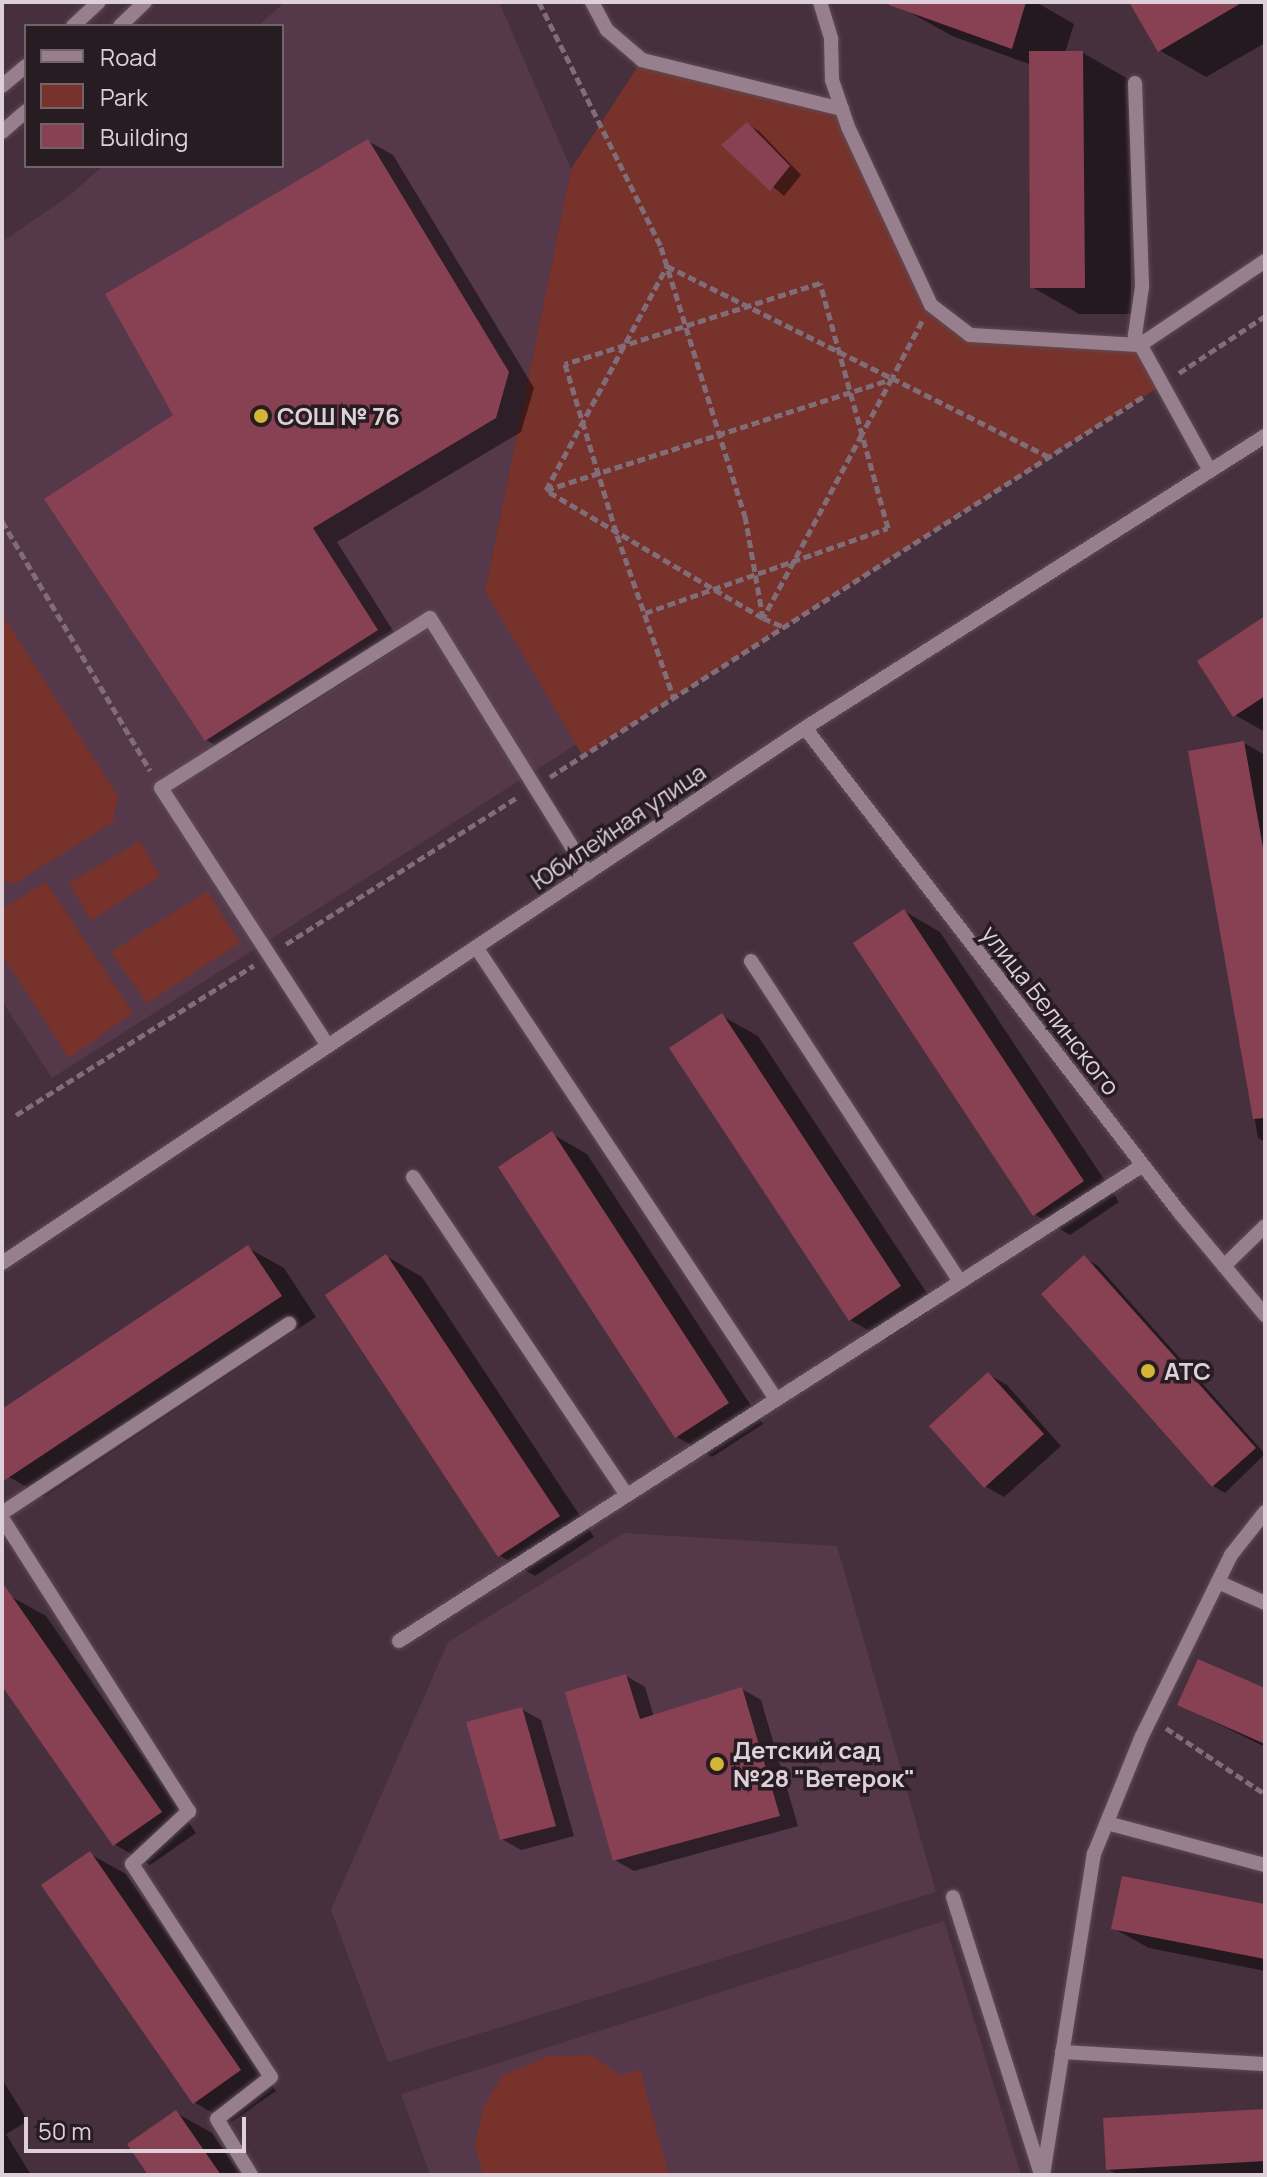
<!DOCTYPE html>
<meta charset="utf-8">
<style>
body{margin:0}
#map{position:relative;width:1267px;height:2177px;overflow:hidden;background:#46303d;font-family:Manrope,sans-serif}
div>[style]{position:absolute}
.built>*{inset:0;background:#55394a}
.green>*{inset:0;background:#77322b}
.shadow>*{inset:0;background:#0007}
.building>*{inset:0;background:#884053}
.path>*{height:5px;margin-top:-2.5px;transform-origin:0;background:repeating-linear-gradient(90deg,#806d78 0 8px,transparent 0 12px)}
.roads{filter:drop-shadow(0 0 2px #5d4c56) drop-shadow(0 0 2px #5d4c56)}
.minor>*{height:14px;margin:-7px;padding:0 7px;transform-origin:7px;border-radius:7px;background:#987f8e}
.dots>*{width:22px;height:22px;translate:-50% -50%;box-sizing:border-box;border:4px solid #261c21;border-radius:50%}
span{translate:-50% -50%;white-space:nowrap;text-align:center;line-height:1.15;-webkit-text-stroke:7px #261c21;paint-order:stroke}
.poi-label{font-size:24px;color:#ded0d8;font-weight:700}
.left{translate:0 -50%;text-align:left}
.street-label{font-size:24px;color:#ded0d8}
.frame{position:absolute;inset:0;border:4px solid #ded0d8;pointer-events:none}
.legend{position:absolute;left:24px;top:24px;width:260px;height:144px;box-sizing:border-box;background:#261c21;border:2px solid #70646a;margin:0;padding:10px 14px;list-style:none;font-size:24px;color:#ded0d8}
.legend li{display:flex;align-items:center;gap:16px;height:40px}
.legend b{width:40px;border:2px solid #70646a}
.scale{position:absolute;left:24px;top:2117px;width:222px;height:36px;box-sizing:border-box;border:4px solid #ded0d8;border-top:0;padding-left:10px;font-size:24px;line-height:28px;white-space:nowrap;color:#ded0d8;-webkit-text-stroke:6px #261c21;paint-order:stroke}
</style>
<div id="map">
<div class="built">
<div style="clip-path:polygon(285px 2px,499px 2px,571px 169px,485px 591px,580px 742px,52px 1078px,2px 1001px,2px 242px,70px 195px,103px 166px,282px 166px,282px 26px,258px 26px)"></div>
<div style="clip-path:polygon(624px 1533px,837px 1546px,936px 1892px,388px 2062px,331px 1910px,448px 1642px)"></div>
<div style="clip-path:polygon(944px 1921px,1021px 2175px,430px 2175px,401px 2094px)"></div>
</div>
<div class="green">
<div style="clip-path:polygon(642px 60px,842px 109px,931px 305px,971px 335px,1140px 345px,1162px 385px,583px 756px,485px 591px,571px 169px)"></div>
<div style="clip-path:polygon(2px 614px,118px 796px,113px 822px,16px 883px,2px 882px)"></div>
<div style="clip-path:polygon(140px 841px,160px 876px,91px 921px,69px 883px)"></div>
<div style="clip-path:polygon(46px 882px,133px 1013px,69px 1058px,2px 955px,2px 909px)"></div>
<div style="clip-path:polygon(207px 891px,240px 943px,147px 1003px,111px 952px)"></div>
<div style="clip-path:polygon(591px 2055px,619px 2075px,640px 2070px,669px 2175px,483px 2175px,475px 2147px,483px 2107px,503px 2075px,549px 2056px)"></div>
</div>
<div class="shadow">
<div style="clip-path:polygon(900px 2px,1036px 2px,1074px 24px,1065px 53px,1083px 53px,1130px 80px,1131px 314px,1079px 314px,1032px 287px,1032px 65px,952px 36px,904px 9px)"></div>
<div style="clip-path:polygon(1131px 2px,1265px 2px,1265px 43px,1206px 77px,1159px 50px)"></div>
<div style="clip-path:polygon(747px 124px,759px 131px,801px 175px,784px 196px,724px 145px)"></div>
<div style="clip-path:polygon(368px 141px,393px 155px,534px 388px,521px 432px,337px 542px,402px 645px,232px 754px,206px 740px,176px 416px)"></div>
<div style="clip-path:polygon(1265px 619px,1265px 732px,1235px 715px)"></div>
<div style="clip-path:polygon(1244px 743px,1265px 755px,1265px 1142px,1258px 1138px,1190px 752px)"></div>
<div style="clip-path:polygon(904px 911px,940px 932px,1119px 1202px,1070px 1235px,1034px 1214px)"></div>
<div style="clip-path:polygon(722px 1016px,758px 1036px,936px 1307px,886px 1340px,850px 1320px)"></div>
<div style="clip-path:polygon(552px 1134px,587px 1154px,763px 1424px,712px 1457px,677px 1437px)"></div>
<div style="clip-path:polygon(248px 1248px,284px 1268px,316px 1317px,45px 1497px,9px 1477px,2px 1466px,2px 1412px)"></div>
<div style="clip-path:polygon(386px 1256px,422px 1277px,594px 1537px,535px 1576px,499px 1555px)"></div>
<div style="clip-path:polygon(1084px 1258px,1097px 1265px,1265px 1454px,1225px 1493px,1213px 1486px)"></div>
<div style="clip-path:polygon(988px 1374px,1007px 1385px,1061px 1446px,1004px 1497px,985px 1486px)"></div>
<div style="clip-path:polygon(10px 1596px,46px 1616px,196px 1833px,150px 1865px,114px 1844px,2px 1683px,2px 1601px)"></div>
<div style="clip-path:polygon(626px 1676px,645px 1687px,654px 1717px,742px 1689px,761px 1700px,798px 1826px,634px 1871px,615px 1860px)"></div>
<div style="clip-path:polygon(1265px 1690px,1265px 1747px,1180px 1705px)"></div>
<div style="clip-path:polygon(521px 1709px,541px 1720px,574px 1836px,521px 1850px,502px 1839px)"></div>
<div style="clip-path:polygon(90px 1854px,126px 1874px,276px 2091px,230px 2123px,194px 2102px)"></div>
<div style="clip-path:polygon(1265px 1906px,1265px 1971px,1149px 1948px,1113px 1928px)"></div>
<div style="clip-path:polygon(2px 2079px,28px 2121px,6px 2134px,31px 2175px,2px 2175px)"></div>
<div style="clip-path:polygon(1265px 2111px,1265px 2175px,1118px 2175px,1108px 2169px)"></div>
<div style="clip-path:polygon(176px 2113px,212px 2133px,241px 2175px,151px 2175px)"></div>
</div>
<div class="building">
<div style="clip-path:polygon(889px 2px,1026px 2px,1012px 49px,889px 5px)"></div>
<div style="clip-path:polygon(1129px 2px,1243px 2px,1158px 52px)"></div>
<div style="clip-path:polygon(1029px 51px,1083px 51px,1085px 288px,1030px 288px)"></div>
<div style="clip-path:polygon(747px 122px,790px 166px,770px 191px,721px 145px)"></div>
<div style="clip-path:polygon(368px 139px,509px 372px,496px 418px,313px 528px,378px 630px,205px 741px,44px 499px,173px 415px,105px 294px)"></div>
<div style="clip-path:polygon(1265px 616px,1265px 696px,1233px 717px,1197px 661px)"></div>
<div style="clip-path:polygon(1244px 741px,1265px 859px,1265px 1118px,1253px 1119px,1188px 751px)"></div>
<div style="clip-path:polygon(904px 909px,1084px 1181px,1033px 1216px,853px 943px)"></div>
<div style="clip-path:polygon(722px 1013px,901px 1286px,849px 1321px,669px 1048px)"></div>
<div style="clip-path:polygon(552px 1131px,729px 1403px,675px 1438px,498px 1167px)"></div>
<div style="clip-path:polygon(248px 1245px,282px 1296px,2px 1482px,2px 1409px)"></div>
<div style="clip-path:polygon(386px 1254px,560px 1516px,498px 1557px,325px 1295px)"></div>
<div style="clip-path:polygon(1084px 1255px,1256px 1448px,1212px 1487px,1041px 1294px)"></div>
<div style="clip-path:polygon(988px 1372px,1044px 1434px,984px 1488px,929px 1426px)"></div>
<div style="clip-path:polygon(2px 1582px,162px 1812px,113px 1846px,2px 1686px)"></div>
<div style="clip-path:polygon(1198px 1659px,1265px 1688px,1265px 1744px,1177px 1705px)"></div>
<div style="clip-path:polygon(626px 1674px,640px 1719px,742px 1687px,780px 1816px,613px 1861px,565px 1692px)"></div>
<div style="clip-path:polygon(522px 1707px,556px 1826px,500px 1840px,466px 1722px)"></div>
<div style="clip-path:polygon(90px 1851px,241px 2070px,193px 2104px,41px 1885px)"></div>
<div style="clip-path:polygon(1122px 1876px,1265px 1904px,1265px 1959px,1111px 1929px)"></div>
<div style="clip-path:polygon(1265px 2109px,1265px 2161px,1106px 2170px,1103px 2118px)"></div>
<div style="clip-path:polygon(176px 2110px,221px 2175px,148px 2175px,127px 2144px)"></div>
</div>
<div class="path">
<div style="left:539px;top:2px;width:274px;rotate:63.5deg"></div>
<div style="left:661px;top:247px;width:282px;rotate:72.7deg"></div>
<div style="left:745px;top:516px;width:104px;rotate:80deg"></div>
<div style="left:763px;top:618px;width:23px;rotate:23deg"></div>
<div style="left:922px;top:321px;width:64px;rotate:117.8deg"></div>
<div style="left:892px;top:378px;width:64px;rotate:118.2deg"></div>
<div style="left:862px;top:434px;width:144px;rotate:118.2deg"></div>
<div style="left:794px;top:561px;width:65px;rotate:118.5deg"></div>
<div style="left:763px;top:618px;width:252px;rotate:-149.5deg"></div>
<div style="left:546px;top:490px;width:255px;rotate:-61.6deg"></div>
<div style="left:667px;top:266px;width:251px;rotate:26.5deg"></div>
<div style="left:892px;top:378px;width:176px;rotate:26.7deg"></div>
<div style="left:1179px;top:373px;width:103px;rotate:-33.5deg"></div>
<div style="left:546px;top:490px;width:362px;rotate:-17.8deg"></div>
<div style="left:2px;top:521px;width:290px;rotate:59.3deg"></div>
<div style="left:645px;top:613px;width:257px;rotate:-19.3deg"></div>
<div style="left:888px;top:528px;width:254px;rotate:-105.5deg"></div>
<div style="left:820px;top:283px;width:268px;rotate:162.4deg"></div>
<div style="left:565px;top:364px;width:179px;rotate:73.1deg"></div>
<div style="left:617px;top:535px;width:174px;rotate:70.8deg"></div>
<div style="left:550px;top:777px;width:706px;rotate:-32.68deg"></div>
<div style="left:286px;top:944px;width:275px;rotate:-32.4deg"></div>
<div style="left:16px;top:1115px;width:281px;rotate:-32.2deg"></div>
<div style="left:1166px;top:1728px;width:119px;rotate:33.7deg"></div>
</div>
<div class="roads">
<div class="minor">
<div style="left:592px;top:2px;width:32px;rotate:62deg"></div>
<div style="left:607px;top:30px;width:46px;rotate:40.6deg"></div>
<div style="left:642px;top:60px;width:206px;rotate:13.8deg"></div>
<div style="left:820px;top:2px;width:39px;rotate:73deg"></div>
<div style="left:831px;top:39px;width:41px;rotate:88.6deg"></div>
<div style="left:832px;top:80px;width:50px;rotate:71.2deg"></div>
<div style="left:848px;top:127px;width:196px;rotate:65deg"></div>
<div style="left:931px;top:305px;width:49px;rotate:37.6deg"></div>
<div style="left:970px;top:335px;width:170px;rotate:3.4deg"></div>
<div style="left:1140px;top:345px;width:151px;rotate:-33.9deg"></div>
<div style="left:73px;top:26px;width:35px;rotate:-43deg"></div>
<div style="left:120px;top:26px;width:35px;rotate:-44deg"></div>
<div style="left:1135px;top:83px;width:204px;rotate:88deg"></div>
<div style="left:1142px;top:287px;width:49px;rotate:98.3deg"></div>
<div style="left:1135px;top:335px;width:155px;rotate:61.1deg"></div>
<div style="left:2px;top:86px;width:31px;rotate:-40deg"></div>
<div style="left:2px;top:132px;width:32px;rotate:-41deg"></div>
<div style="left:805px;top:728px;width:613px;rotate:52.29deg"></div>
<div style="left:1180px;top:1213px;width:133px;rotate:50.2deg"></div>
<div style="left:476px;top:947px;width:542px;rotate:56.43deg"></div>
<div style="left:751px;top:961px;width:383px;rotate:56.9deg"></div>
<div style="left:328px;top:1046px;width:307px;rotate:-122.9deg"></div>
<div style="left:161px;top:788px;width:318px;rotate:-32.3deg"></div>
<div style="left:430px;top:618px;width:300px;rotate:58.2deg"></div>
<div style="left:413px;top:1177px;width:383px;rotate:56.1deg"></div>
<div style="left:2px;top:1263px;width:965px;rotate:-33.67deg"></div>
<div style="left:805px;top:728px;width:545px;rotate:-32.41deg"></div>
<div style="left:1224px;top:1266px;width:57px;rotate:-44.3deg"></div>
<div style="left:2px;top:1513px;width:344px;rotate:-33.4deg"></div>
<div style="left:2px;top:1518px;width:348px;rotate:57.5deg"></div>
<div style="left:189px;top:1811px;width:78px;rotate:137.1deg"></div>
<div style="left:132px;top:1864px;width:254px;rotate:56.9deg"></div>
<div style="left:271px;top:2077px;width:68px;rotate:142.1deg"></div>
<div style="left:217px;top:2119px;width:66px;rotate:58.7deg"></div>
<div style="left:1218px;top:1582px;width:51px;rotate:24.1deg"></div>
<div style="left:399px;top:1641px;width:883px;rotate:-32.61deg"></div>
<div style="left:1107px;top:1823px;width:163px;rotate:14.9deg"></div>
<div style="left:953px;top:1897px;width:287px;rotate:72.4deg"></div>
<div style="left:1062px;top:2052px;width:203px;rotate:3.4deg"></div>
<div style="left:1043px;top:2175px;width:325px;rotate:-81deg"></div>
<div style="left:1094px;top:1854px;width:127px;rotate:-67.9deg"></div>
<div style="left:1142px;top:1736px;width:202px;rotate:-63.8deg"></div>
<div style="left:1231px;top:1555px;width:55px;rotate:-51.7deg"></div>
</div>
</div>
<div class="dots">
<div style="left:261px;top:416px;background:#d3b635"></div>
<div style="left:1148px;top:1371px;background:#d3b635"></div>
<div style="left:717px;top:1764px;background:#d3b635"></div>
</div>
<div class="poi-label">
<span class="left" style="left:277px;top:416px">СОШ № 76</span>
<span class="left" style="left:1164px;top:1371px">АТС</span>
<span class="left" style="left:733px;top:1764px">Детский сад<br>№28 "Ветерок"</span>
</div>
<div class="street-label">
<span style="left:618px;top:826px;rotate:-34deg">Юбилейная улица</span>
<span style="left:1051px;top:1010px;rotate:52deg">улица Белинского</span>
</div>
<div class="frame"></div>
<ul class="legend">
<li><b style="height:10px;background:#987f8e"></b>Road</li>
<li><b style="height:22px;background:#77322b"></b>Park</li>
<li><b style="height:22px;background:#884053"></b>Building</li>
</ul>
<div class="scale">50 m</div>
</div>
